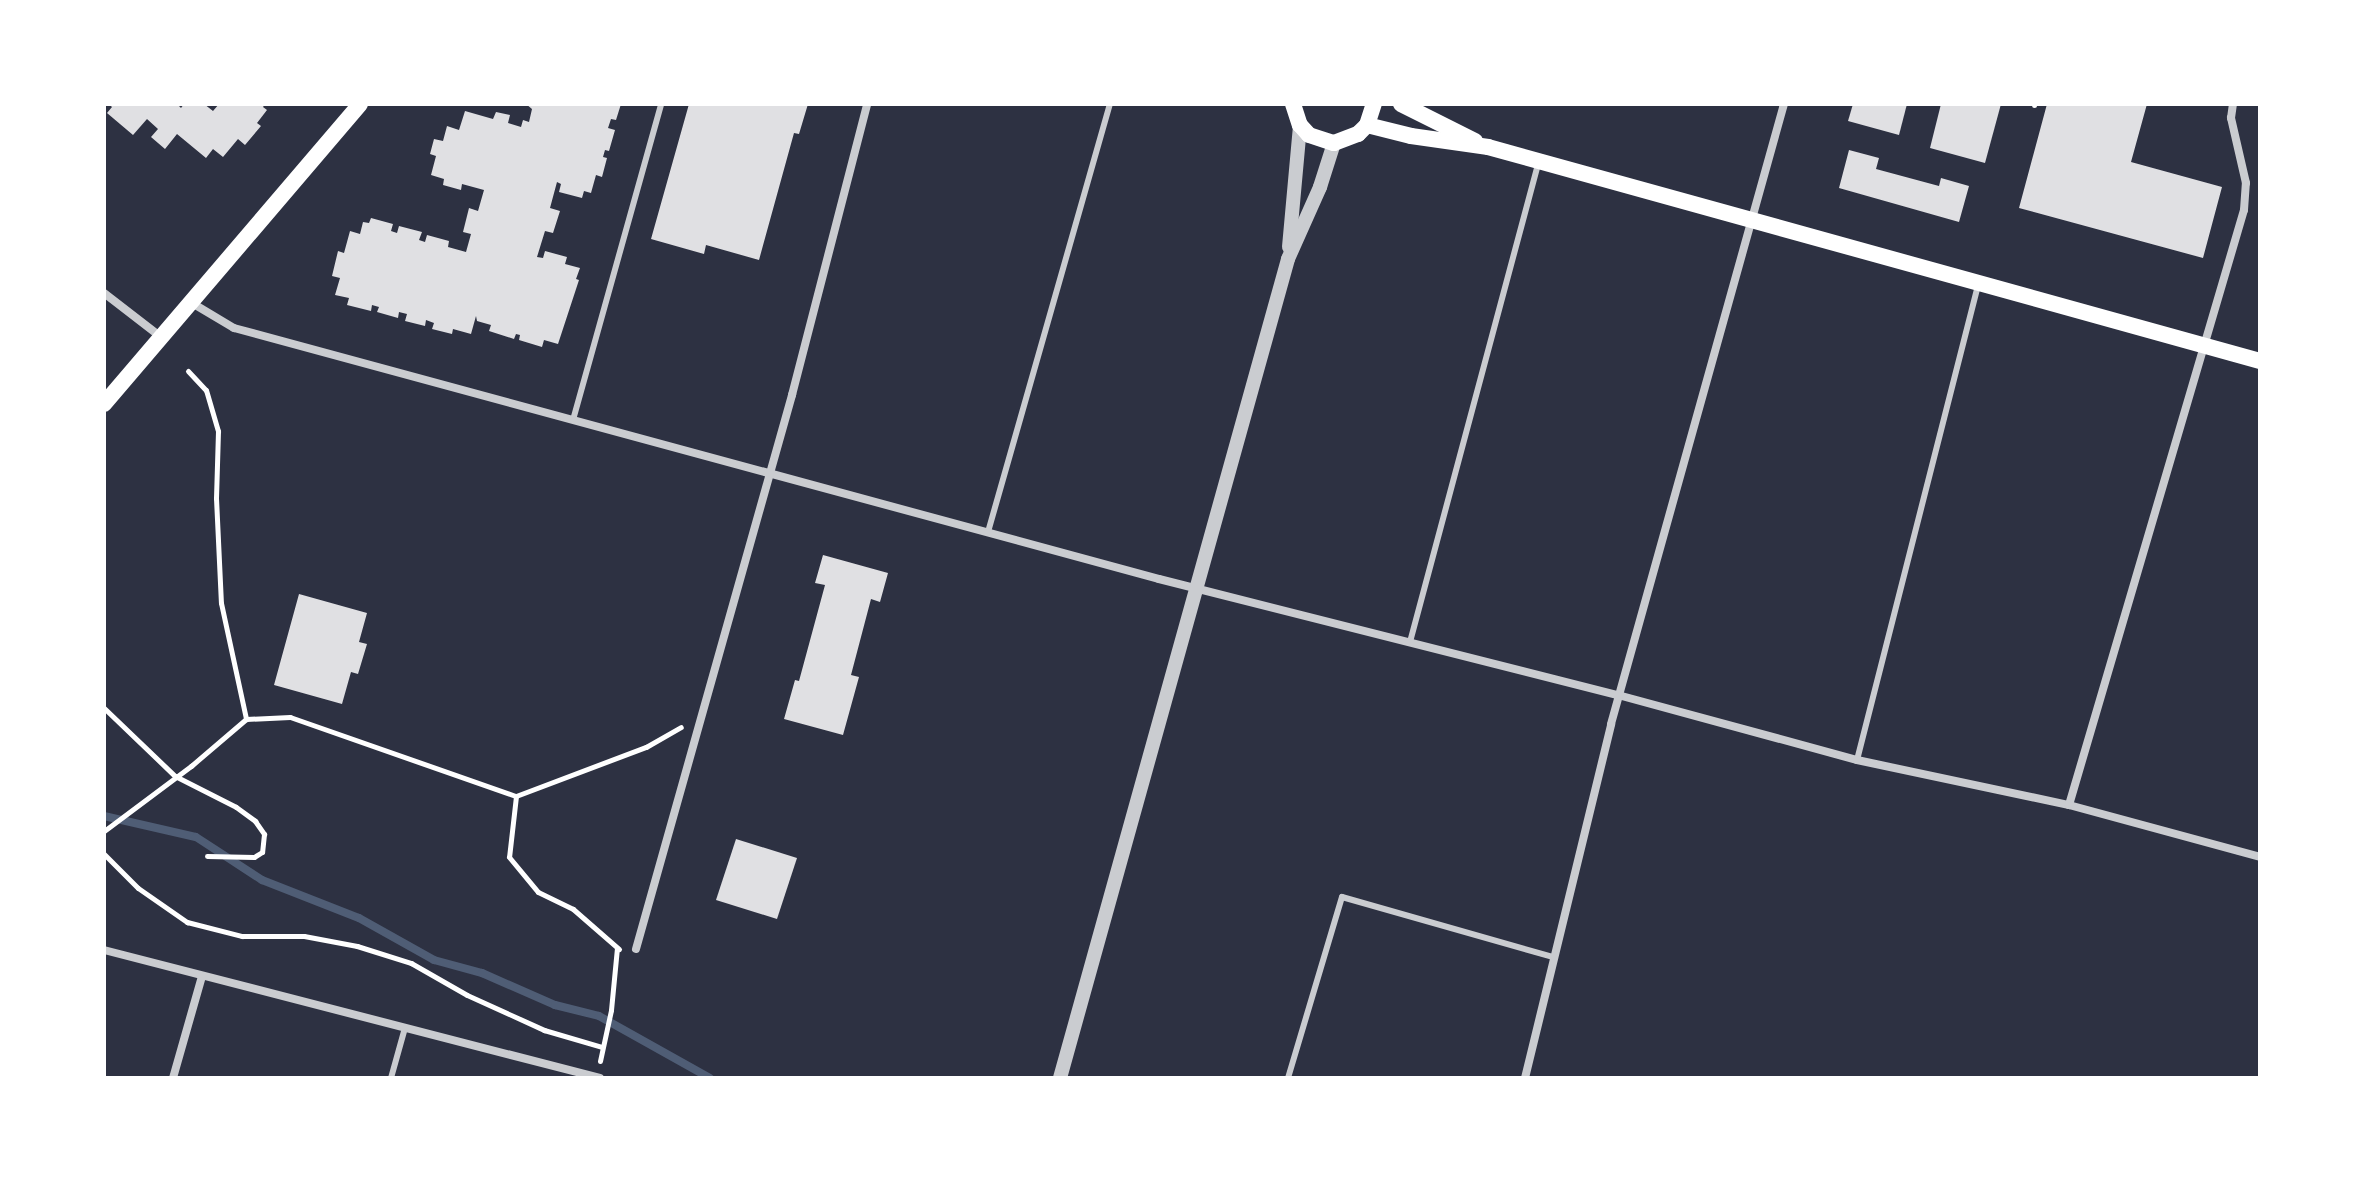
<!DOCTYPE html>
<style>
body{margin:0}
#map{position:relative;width:2364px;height:1182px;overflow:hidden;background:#2d3142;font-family:"Sofia Sans Condensed",sans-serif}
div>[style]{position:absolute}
.stream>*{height:8px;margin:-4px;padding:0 4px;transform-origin:4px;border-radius:4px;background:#4f5d75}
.building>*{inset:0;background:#e0e0e3}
.path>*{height:5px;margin:-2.5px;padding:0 2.5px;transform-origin:2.5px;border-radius:2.5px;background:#fff}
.service>*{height:6px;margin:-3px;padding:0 3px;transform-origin:3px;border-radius:3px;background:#caccd0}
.minor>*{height:8px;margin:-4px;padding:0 4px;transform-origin:4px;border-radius:4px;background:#caccd0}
.tertiary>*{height:14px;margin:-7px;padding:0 7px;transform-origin:7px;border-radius:7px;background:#caccd0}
.secondary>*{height:16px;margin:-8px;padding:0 8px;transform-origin:8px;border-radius:8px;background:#fff}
span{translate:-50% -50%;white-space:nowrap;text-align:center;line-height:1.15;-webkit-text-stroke:8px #fff;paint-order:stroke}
.frame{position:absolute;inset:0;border:106px solid #fff;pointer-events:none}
</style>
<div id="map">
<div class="stream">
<div style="left:104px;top:816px;width:94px;rotate:12.9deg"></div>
<div style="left:196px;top:837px;width:79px;rotate:33.1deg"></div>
<div style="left:262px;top:880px;width:104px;rotate:21.4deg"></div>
<div style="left:359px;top:918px;width:86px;rotate:29.2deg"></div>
<div style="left:434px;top:960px;width:50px;rotate:15.2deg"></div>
<div style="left:482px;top:973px;width:80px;rotate:23.7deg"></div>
<div style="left:555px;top:1005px;width:45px;rotate:14deg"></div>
<div style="left:599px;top:1016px;width:127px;rotate:29.2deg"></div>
</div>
<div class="building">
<div style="clip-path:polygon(109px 104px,177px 104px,181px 108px,184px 104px,204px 104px,213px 111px,219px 104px,265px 104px,263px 107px,267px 110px,257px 123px,261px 126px,245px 145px,238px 139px,223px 157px,213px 149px,206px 158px,177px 134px,165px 149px,151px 137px,158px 129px,147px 119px,133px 135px,107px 113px,112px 107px)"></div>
<div style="clip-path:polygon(526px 104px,621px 104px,616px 120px,611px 119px,608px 128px,615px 130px,609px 151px,605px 150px,603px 157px,607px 158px,602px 177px,596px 175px,591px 193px,584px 191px,582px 198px,559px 192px,561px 184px,557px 182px,550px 208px,560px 211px,553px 233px,545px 231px,537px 257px,543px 258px,545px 251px,567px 257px,565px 264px,580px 268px,576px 279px,579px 280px,558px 344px,544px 340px,542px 347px,519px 340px,520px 335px,516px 334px,514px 339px,489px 331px,491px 325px,477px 321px,476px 316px,471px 334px,453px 329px,452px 334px,432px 329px,434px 323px,426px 320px,425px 326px,405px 321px,407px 314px,399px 312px,398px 318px,377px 312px,379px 307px,372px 305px,371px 311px,347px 305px,349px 298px,335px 295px,340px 278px,332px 276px,338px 251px,344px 253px,350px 231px,360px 234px,363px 222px,369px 223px,371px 218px,393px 224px,391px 231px,397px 233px,399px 226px,422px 232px,419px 240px,425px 242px,427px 235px,449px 241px,448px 247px,466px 252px,471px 234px,463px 232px,469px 208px,478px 211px,484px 190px,462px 184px,461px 190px,443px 185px,444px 179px,431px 175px,436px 156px,430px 154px,434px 139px,443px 141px,447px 126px,459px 130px,465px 111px,493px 119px,496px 112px,510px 115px,508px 123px,521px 127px,523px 120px,529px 122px,532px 109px)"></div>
<div style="clip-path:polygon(689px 104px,808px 104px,799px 134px,794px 133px,759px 260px,706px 245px,704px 254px,651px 239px)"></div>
<div style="clip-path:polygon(1853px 104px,1907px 104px,1899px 135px,1848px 121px)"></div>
<div style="clip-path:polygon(1941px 104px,2001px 104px,1985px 163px,1930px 148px)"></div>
<div style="clip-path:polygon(2047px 104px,2147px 104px,2131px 162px,2222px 187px,2203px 258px,2019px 208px)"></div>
<div style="clip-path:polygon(1849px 150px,1879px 158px,1876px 169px,1939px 186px,1941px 178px,1969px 186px,1959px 222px,1839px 188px)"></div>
<div style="clip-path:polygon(823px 555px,888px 573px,880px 602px,871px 599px,851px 675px,859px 677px,843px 735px,784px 719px,795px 680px,799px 681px,825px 585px,815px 583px)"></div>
<div style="clip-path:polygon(299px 594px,367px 613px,359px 642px,367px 644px,358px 674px,351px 672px,342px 704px,274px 685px)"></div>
<div style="clip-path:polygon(736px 839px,797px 858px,777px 919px,716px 900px)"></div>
</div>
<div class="path">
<div style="left:2034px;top:105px;width:1px;rotate:-90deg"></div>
<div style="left:188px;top:371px;width:26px;rotate:47deg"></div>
<div style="left:206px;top:390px;width:43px;rotate:73.7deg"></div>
<div style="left:218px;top:431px;width:67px;rotate:91.7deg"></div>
<div style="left:216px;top:498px;width:105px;rotate:87.3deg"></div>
<div style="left:221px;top:603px;width:119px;rotate:77.8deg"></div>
<div style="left:104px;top:708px;width:98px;rotate:43.8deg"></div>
<div style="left:175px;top:776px;width:68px;rotate:26.9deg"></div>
<div style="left:236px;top:807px;width:24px;rotate:36deg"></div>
<div style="left:255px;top:821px;width:16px;rotate:55deg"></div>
<div style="left:264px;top:834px;width:18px;rotate:96deg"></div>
<div style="left:262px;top:852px;width:9px;rotate:148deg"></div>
<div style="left:254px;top:857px;width:47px;rotate:-178.8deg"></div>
<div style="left:516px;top:796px;width:139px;rotate:-20.7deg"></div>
<div style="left:646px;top:747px;width:40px;rotate:-29.7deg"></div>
<div style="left:104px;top:831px;width:109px;rotate:-36.8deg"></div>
<div style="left:191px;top:766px;width:72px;rotate:-40.5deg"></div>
<div style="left:246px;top:719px;width:44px;rotate:-2.6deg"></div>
<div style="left:290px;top:717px;width:239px;rotate:19.3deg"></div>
<div style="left:516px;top:796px;width:61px;rotate:96.5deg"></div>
<div style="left:509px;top:857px;width:45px;rotate:50.4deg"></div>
<div style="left:538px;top:892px;width:39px;rotate:26deg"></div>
<div style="left:573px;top:909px;width:61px;rotate:41deg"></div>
<div style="left:104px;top:854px;width:48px;rotate:45deg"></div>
<div style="left:138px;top:888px;width:60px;rotate:34.8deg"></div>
<div style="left:187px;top:922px;width:57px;rotate:14.3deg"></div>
<div style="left:242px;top:936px;width:62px"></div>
<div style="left:304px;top:936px;width:54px;rotate:10.7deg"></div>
<div style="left:357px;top:946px;width:57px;rotate:17.5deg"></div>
<div style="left:411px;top:963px;width:64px;rotate:29.7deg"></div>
<div style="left:467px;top:995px;width:85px;rotate:24.4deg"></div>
<div style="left:544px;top:1030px;width:60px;rotate:16.3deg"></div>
<div style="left:600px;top:1061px;width:52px;rotate:-77.8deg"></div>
<div style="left:611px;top:1010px;width:62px;rotate:-84.5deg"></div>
</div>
<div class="service">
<div style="left:573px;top:420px;width:328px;rotate:-74.4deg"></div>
<div style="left:988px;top:532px;width:445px;rotate:-74.1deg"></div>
<div style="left:1410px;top:642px;width:498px;rotate:-75deg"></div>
<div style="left:1857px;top:760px;width:492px;rotate:-75.7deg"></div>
<div style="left:391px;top:1078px;width:52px;rotate:-74.4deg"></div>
<div style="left:1288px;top:1078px;width:189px;rotate:-73.4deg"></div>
<div style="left:1342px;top:897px;width:218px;rotate:15.9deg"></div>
</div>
<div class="minor">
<div style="left:104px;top:293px;width:72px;rotate:37.7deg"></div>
<div style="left:192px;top:303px;width:49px;rotate:30.8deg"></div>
<div style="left:234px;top:328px;width:958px;rotate:15.18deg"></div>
<div style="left:1159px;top:579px;width:473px;rotate:14.2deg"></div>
<div style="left:1618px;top:695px;width:248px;rotate:15.2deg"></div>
<div style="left:1857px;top:760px;width:217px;rotate:12deg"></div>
<div style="left:2069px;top:805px;width:198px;rotate:15.2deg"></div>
<div style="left:2069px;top:805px;width:620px;rotate:-73.61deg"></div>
<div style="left:2244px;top:210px;width:27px;rotate:-86deg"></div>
<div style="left:2246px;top:183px;width:67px;rotate:-103deg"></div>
<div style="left:2231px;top:118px;width:14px;rotate:-82deg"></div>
<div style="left:636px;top:949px;width:576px;rotate:-74.27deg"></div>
<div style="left:792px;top:395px;width:301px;rotate:-75.5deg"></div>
<div style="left:104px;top:950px;width:512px;rotate:14.47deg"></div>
<div style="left:173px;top:1078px;width:106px;rotate:-74.1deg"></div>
<div style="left:1525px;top:1078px;width:364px;rotate:-76.3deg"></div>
<div style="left:1611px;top:724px;width:644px;rotate:-74.41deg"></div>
</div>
<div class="tertiary">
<div style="left:1289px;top:247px;width:122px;rotate:-84.8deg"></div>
<div style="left:1060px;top:1078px;width:850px;rotate:-74.44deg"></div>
<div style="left:1288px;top:259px;width:79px;rotate:-66deg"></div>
<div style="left:1320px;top:187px;width:46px;rotate:-72.3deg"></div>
</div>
<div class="secondary">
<div style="left:1293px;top:104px;width:22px;rotate:72deg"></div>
<div style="left:1300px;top:125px;width:13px;rotate:48deg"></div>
<div style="left:1309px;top:135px;width:26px;rotate:18deg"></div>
<div style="left:1334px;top:143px;width:26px;rotate:-21deg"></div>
<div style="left:1358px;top:134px;width:13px;rotate:-45deg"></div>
<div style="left:1367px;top:125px;width:22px;rotate:-72deg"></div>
<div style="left:1401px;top:104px;width:83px;rotate:26.6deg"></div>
<div style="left:1367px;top:125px;width:45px;rotate:14deg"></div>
<div style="left:1411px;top:136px;width:78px;rotate:8.1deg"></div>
<div style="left:1488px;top:147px;width:801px;rotate:15.49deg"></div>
<div style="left:104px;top:404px;width:394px;rotate:-49.5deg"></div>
</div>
<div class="frame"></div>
</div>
